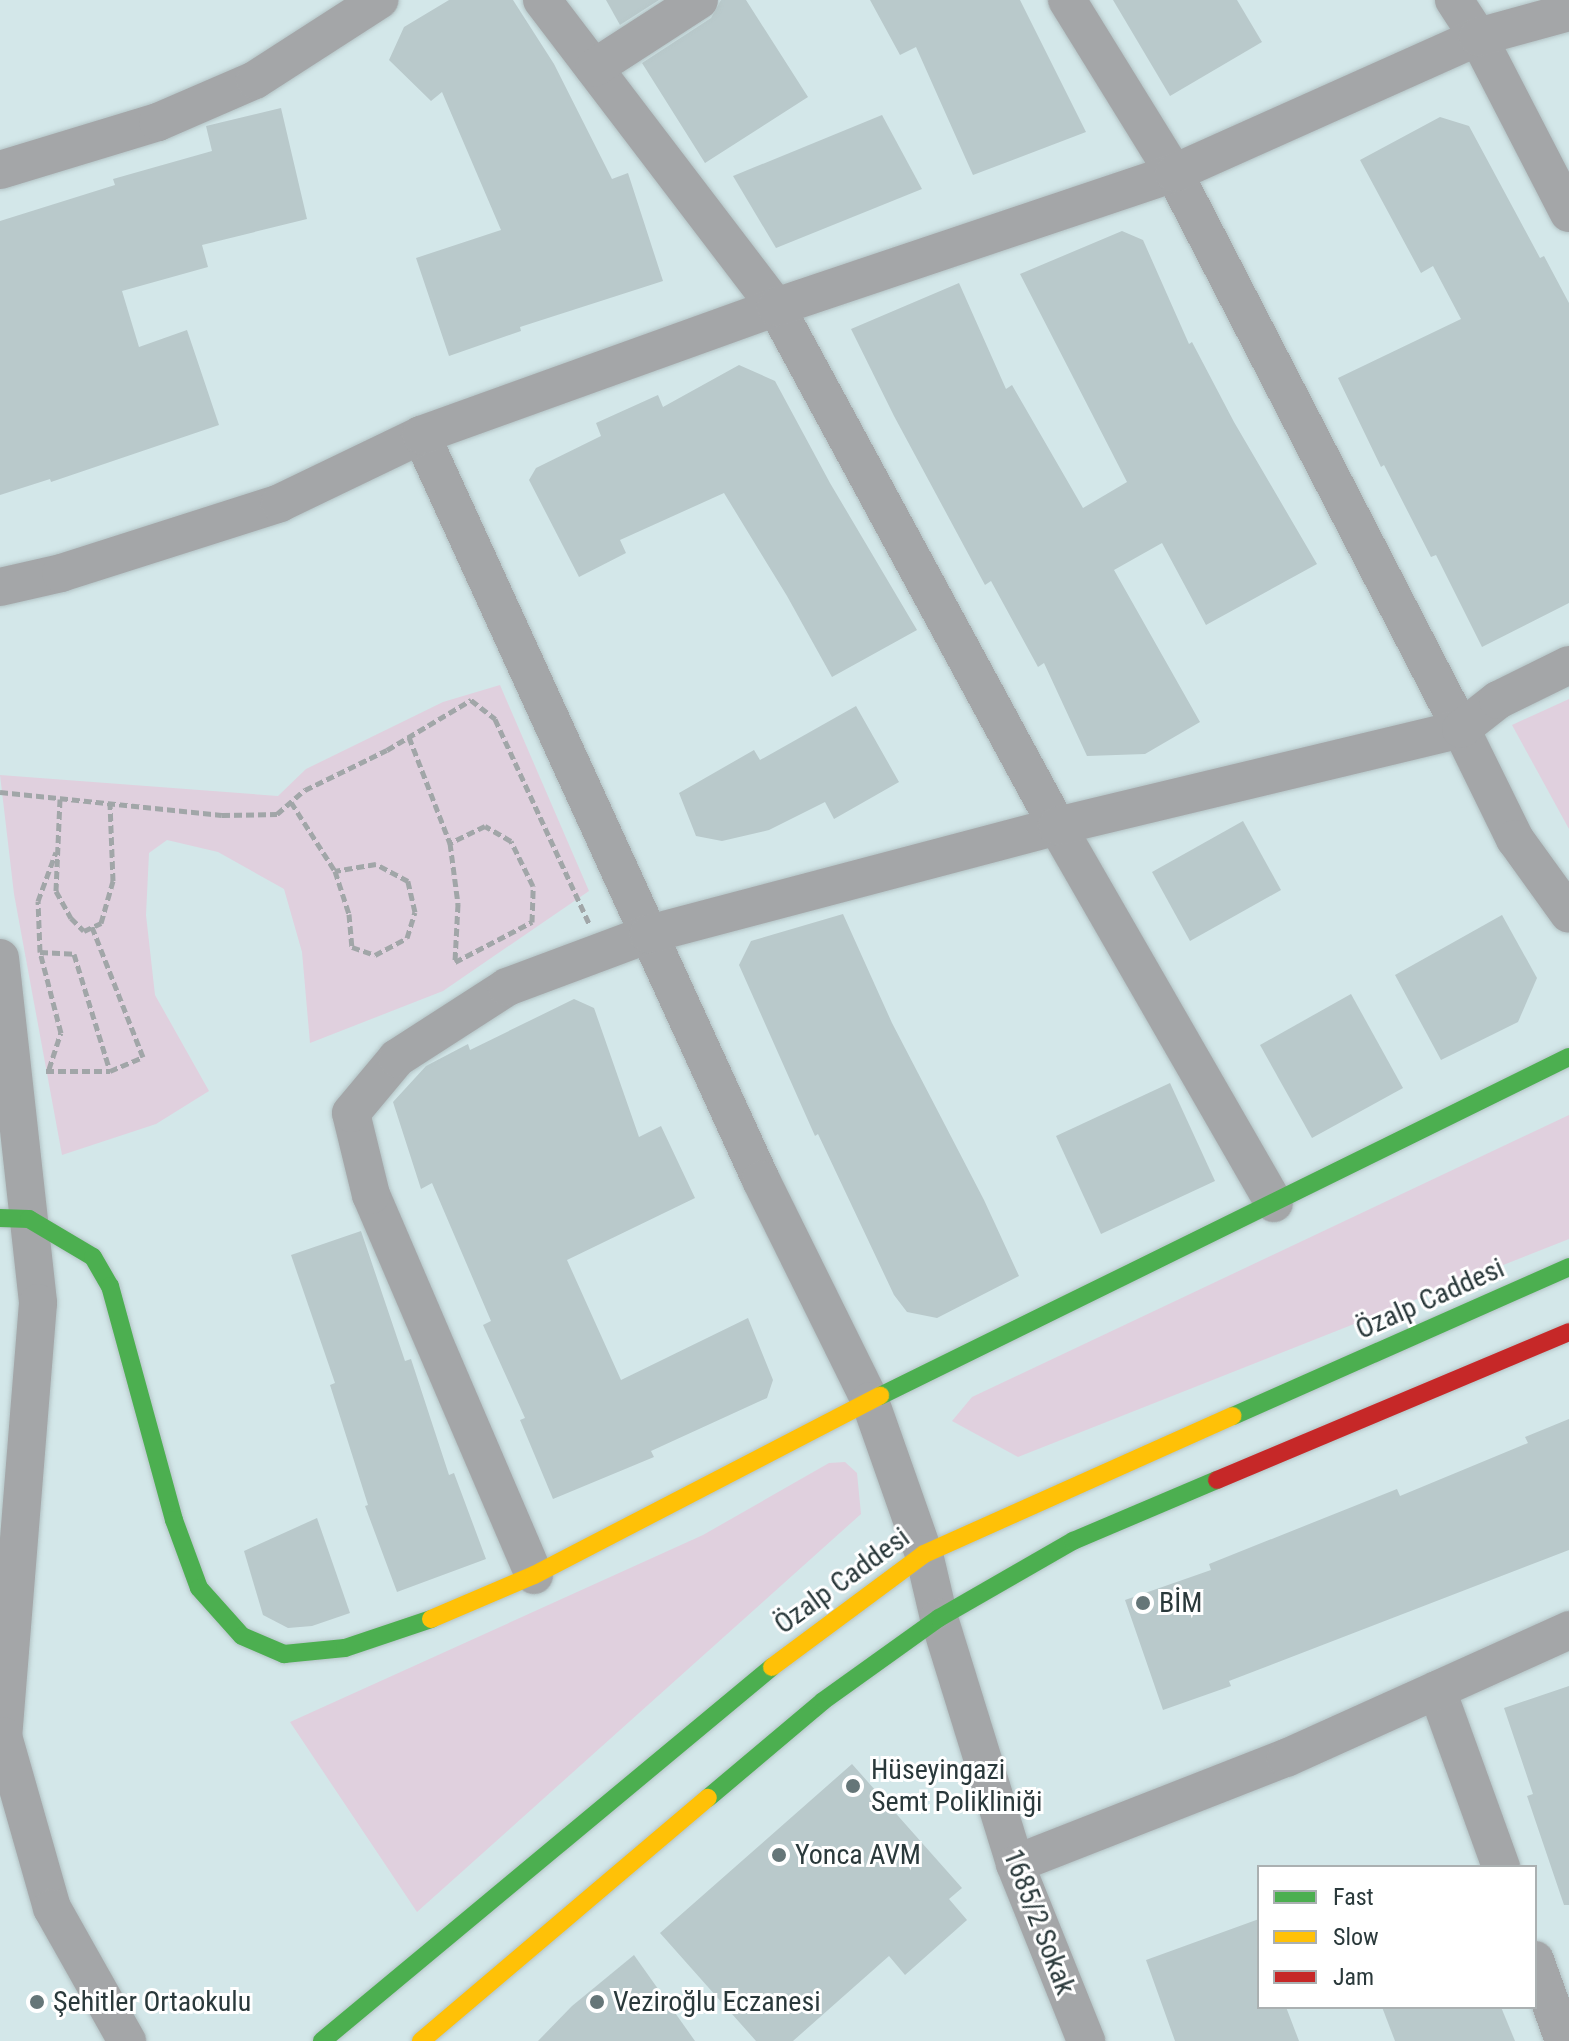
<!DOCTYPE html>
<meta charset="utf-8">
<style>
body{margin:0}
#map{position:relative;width:1569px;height:2041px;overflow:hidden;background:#d3e7e9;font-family:"Roboto Condensed",sans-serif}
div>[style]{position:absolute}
.green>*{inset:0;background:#e0d0de}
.building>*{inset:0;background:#b9c9cb}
.path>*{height:5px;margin-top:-2.5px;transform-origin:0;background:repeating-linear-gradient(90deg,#a1a6a8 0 8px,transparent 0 12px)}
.roads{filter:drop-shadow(0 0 2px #b3c3c5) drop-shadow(0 0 2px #b3c3c5)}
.street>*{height:38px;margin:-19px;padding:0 19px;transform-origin:19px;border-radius:19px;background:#a4a6a8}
.fast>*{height:18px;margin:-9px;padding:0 9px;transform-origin:9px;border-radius:9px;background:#4caf50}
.slow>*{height:18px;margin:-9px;padding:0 9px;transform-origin:9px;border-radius:9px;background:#ffc107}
.jam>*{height:18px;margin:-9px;padding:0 9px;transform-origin:9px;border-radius:9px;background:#c62828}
.dots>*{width:22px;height:22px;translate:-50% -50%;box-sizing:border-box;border:4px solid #fff;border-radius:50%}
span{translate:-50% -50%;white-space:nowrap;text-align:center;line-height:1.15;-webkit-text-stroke:6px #fff;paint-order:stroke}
.street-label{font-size:28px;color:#2a393b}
.poi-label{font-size:28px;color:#2a393b}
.left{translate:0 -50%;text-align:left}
.legend{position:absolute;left:1257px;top:1865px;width:280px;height:144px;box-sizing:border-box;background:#fff;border:2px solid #aab0b1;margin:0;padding:10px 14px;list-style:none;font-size:24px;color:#2a393b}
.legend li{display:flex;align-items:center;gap:16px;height:40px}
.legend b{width:40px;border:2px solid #aab0b1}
</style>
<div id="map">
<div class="green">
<div style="clip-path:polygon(500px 685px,589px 891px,443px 991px,310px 1043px,302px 952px,284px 889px,218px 852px,167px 840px,149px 853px,146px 915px,155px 995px,209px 1091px,156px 1124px,62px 1155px,14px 894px,0 775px,278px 796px,306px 769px,443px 702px)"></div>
<div style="clip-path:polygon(1569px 699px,1569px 829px,1512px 725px)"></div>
<div style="clip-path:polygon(1569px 1115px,1569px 1239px,1018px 1457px,952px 1421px,972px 1397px)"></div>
<div style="clip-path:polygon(845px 1462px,857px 1473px,861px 1514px,417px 1912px,290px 1722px,703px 1535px,829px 1463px)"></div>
</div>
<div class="building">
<div style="clip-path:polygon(449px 0,513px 0,554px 64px,612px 179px,628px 173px,663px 281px,520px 327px,521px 331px,449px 356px,416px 258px,501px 230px,442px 92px,431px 101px,389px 60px,404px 27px)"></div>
<div style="clip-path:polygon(606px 0,659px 0,620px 25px)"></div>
<div style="clip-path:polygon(721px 0,746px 0,808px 97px,705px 163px,642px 63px,711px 18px)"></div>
<div style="clip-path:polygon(870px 0,1020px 0,1086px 132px,973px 175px,916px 47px,900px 55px)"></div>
<div style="clip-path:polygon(1113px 0,1237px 0,1262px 42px,1170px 96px)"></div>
<div style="clip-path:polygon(281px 108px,307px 219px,202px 245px,208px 267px,122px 291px,139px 347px,187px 330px,219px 425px,51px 482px,50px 479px,0 495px,0 221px,115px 185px,113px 179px,212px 151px,206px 126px)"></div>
<div style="clip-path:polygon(882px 115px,922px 189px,776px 248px,733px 176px)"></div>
<div style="clip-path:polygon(1440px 117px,1469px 126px,1540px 258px,1544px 256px,1569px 303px,1569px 603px,1482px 647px,1436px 555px,1431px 557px,1384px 465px,1381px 467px,1338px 378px,1461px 319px,1433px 266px,1421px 273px,1360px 160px)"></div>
<div style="clip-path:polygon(1122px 231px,1143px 240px,1189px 344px,1192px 342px,1234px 422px,1317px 564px,1206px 625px,1162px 543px,1114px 570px,1200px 722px,1145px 754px,1087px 756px,1044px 663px,1038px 667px,991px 581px,985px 585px,894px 416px,851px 329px,959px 283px,1006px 389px,1012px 385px,1083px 508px,1127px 482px,1020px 274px)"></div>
<div style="clip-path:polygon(739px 365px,775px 381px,830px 483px,917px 630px,832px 677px,787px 596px,724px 493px,620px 540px,626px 553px,579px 577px,529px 480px,536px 468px,601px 436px,596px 423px,658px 395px,663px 407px)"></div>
<div style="clip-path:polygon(856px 706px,899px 782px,834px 819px,825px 802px,769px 830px,722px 841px,696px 836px,679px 793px,754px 750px,760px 760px)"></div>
<div style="clip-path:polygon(1243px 821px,1281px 890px,1190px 941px,1152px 872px)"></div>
<div style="clip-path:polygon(843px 914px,892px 1023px,984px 1200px,1019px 1276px,937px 1318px,907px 1312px,894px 1295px,818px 1134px,815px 1136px,739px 965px,751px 941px)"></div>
<div style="clip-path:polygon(1502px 915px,1537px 978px,1518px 1022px,1441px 1060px,1395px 975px)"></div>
<div style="clip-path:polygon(1351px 994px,1403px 1088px,1312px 1138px,1260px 1045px)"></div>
<div style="clip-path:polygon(574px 999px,594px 1008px,639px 1137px,661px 1126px,695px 1198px,567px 1260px,621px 1380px,748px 1318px,773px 1380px,767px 1398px,651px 1451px,654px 1457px,553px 1499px,520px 1420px,525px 1418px,483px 1325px,491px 1321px,432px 1183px,421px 1189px,393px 1102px,426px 1066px,468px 1044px,470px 1050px)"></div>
<div style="clip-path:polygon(1170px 1083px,1215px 1181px,1101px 1234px,1056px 1136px)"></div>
<div style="clip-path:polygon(361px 1231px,405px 1361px,411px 1359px,449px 1475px,454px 1473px,486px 1559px,397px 1592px,365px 1506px,368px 1505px,330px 1385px,335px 1383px,291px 1255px)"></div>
<div style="clip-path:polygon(1569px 1419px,1569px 1550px,1229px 1681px,1231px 1686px,1163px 1710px,1125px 1600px,1211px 1570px,1209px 1564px,1397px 1489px,1400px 1496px,1528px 1443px,1525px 1437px)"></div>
<div style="clip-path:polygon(317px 1518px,350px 1613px,312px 1626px,288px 1628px,263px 1615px,244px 1551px)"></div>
<div style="clip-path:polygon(1569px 1686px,1569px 1905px,1564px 1905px,1527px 1796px,1533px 1794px,1504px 1708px)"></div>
<div style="clip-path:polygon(852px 1764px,962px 1888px,949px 1899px,967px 1920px,905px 1975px,889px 1956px,793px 2041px,756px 2041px,660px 1933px)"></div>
<div style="clip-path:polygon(1259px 1919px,1259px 2007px,1286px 2007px,1299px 2041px,1175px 2041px,1146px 1960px)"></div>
<div style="clip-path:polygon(634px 1955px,695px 2041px,538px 2041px,572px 2006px)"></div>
<div style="clip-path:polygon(1382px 2007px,1501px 2007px,1515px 2041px,1395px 2041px)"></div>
</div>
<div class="path">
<div style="left:409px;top:737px;width:114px;rotate:68.9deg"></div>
<div style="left:450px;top:843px;width:62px;rotate:82.5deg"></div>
<div style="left:458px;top:904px;width:58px;rotate:93deg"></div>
<div style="left:455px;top:962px;width:87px;rotate:-27.5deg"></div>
<div style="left:532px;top:922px;width:36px;rotate:-88deg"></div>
<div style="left:533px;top:886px;width:50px;rotate:-116.1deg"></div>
<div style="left:511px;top:841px;width:30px;rotate:-150deg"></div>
<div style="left:485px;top:826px;width:39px;rotate:154deg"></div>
<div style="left:0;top:792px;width:223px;rotate:5.9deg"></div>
<div style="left:222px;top:815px;width:55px;rotate:-1deg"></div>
<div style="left:277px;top:814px;width:37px;rotate:-41deg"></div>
<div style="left:305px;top:790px;width:91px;rotate:-26deg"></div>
<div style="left:387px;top:750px;width:98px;rotate:-30.8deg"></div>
<div style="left:471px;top:700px;width:31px;rotate:38deg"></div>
<div style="left:495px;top:719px;width:225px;rotate:65.3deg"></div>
<div style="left:60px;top:799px;width:92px;rotate:92.5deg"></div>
<div style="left:56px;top:891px;width:31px;rotate:61deg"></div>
<div style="left:71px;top:918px;width:18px;rotate:45deg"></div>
<div style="left:84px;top:931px;width:19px;rotate:-25deg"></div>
<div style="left:101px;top:923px;width:44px;rotate:-74.1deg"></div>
<div style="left:113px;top:881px;width:79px;rotate:-92.2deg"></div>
<div style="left:291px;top:802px;width:82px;rotate:57.5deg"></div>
<div style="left:335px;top:871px;width:45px;rotate:72deg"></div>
<div style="left:349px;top:914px;width:33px;rotate:85deg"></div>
<div style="left:352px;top:947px;width:24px;rotate:19deg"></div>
<div style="left:375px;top:955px;width:36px;rotate:-28deg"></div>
<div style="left:407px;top:938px;width:27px;rotate:-73deg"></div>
<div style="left:415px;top:912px;width:32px;rotate:-103deg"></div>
<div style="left:408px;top:881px;width:36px;rotate:-152deg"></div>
<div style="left:376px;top:864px;width:42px;rotate:170.3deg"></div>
<div style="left:40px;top:952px;width:34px;rotate:3deg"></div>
<div style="left:74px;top:954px;width:122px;rotate:72.9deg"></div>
<div style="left:49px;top:1069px;width:38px;rotate:-72deg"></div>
<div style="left:61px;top:1033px;width:84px;rotate:-104.5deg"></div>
<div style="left:40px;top:952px;width:51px;rotate:-92.2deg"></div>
<div style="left:38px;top:901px;width:52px;rotate:-69.8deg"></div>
<div style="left:46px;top:1071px;width:64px"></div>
<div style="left:110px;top:1071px;width:36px;rotate:-23deg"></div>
<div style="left:143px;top:1057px;width:140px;rotate:-111.4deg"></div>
</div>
<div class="roads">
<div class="street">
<div style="left:542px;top:0;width:386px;rotate:52.7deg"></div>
<div style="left:776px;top:307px;width:590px;rotate:61.57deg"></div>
<div style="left:1057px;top:826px;width:435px;rotate:60.1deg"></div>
<div style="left:1067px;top:0;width:203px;rotate:58.3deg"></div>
<div style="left:1174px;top:173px;width:626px;rotate:62.7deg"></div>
<div style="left:1461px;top:729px;width:123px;rotate:63.9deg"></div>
<div style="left:1515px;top:839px;width:92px;rotate:54.2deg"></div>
<div style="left:1454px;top:0;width:44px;rotate:57deg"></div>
<div style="left:1478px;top:37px;width:198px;rotate:62.7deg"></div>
<div style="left:594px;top:68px;width:125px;rotate:-32.9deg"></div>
<div style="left:0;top:170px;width:165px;rotate:-16.9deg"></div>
<div style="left:158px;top:122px;width:106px;rotate:-23.4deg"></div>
<div style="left:255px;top:80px;width:148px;rotate:-32.8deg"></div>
<div style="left:421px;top:435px;width:819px;rotate:65.47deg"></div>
<div style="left:761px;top:1180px;width:246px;rotate:63.7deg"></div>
<div style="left:870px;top:1401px;width:162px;rotate:70.6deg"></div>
<div style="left:924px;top:1554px;width:66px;rotate:76.8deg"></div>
<div style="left:939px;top:1618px;width:257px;rotate:72.8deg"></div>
<div style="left:1015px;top:1864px;width:191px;rotate:68.1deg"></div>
<div style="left:0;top:587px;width:63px;rotate:-12.9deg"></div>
<div style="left:61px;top:573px;width:230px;rotate:-17.7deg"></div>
<div style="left:280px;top:503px;width:157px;rotate:-25.7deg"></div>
<div style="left:421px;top:435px;width:377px;rotate:-19.8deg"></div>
<div style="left:776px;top:307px;width:420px;rotate:-18.6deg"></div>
<div style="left:1174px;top:173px;width:333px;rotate:-24.1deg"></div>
<div style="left:1478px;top:37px;width:94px;rotate:-15.4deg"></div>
<div style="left:0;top:958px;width:347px;rotate:83.7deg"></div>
<div style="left:38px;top:1303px;width:434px;rotate:94.6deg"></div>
<div style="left:3px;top:1736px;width:179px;rotate:74.1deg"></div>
<div style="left:52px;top:1908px;width:153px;rotate:60.6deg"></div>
<div style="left:534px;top:1575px;width:413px;rotate:-113.2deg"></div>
<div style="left:371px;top:1195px;width:84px;rotate:-103.7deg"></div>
<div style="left:351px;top:1113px;width:72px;rotate:-50.1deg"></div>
<div style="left:397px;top:1058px;width:131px;rotate:-32.8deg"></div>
<div style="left:507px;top:987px;width:152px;rotate:-20.5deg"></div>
<div style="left:649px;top:934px;width:422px;rotate:-14.8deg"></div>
<div style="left:1057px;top:826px;width:415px;rotate:-13.5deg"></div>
<div style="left:1461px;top:729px;width:47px;rotate:-38.1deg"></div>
<div style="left:1498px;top:700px;width:79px;rotate:-26.2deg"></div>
<div style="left:1437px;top:1690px;width:188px;rotate:70.1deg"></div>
<div style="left:1015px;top:1864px;width:291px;rotate:-21.4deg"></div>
<div style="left:1286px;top:1758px;width:311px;rotate:-24.3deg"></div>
<div style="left:1535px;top:1960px;width:86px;rotate:70.3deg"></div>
</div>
<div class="fast">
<div style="left:0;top:1218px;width:29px;rotate:2deg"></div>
<div style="left:29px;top:1219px;width:74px;rotate:30.7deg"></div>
<div style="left:93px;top:1257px;width:34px;rotate:60deg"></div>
<div style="left:110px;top:1286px;width:243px;rotate:74.7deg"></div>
<div style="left:174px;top:1520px;width:72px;rotate:69.8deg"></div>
<div style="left:199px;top:1588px;width:64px;rotate:48.1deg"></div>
<div style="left:242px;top:1636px;width:46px;rotate:23.2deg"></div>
<div style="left:284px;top:1654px;width:61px;rotate:-5.6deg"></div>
<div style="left:345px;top:1648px;width:91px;rotate:-18.6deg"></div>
<div style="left:880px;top:1396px;width:768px;rotate:-26.2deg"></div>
<div style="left:1233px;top:1416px;width:368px;rotate:-23.9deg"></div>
<div style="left:708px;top:1798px;width:150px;rotate:-40.1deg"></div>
<div style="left:823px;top:1701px;width:143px;rotate:-35.6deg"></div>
<div style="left:939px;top:1618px;width:155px;rotate:-29.9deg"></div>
<div style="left:1073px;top:1541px;width:156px;rotate:-23deg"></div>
<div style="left:322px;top:2041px;width:585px;rotate:-39.73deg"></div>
</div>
<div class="slow">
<div style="left:431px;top:1619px;width:112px;rotate:-23.1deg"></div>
<div style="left:534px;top:1575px;width:390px;rotate:-27.4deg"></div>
<div style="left:772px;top:1667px;width:189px;rotate:-36.6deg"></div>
<div style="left:924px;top:1554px;width:338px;rotate:-24.1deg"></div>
<div style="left:421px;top:2041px;width:376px;rotate:-40.3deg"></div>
</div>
<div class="jam">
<div style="left:1217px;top:1480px;width:382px;rotate:-22.8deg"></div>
</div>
</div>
<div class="dots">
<div style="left:1143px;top:1603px;background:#657678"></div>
<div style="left:853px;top:1786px;background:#657678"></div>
<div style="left:779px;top:1855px;background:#657678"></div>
<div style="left:37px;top:2002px;background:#657678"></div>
<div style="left:597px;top:2002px;background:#657678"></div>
</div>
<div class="street-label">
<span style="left:1430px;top:1299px;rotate:-24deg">Özalp Caddesi</span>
<span style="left:842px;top:1581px;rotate:-36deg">Özalp Caddesi</span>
<span style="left:1039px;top:1922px;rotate:69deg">1685/2 Sokak</span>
</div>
<div class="poi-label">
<span class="left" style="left:1159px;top:1603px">BİM</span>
<span class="left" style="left:871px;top:1786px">Hüseyingazi<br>Semt Polikliniği</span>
<span class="left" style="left:795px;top:1855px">Yonca AVM</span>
<span class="left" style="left:53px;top:2002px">Şehitler Ortaokulu</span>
<span class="left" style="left:613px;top:2002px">Veziroğlu Eczanesi</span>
</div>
<ul class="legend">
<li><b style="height:10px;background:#4caf50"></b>Fast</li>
<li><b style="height:10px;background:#ffc107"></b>Slow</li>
<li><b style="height:10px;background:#c62828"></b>Jam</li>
</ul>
</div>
